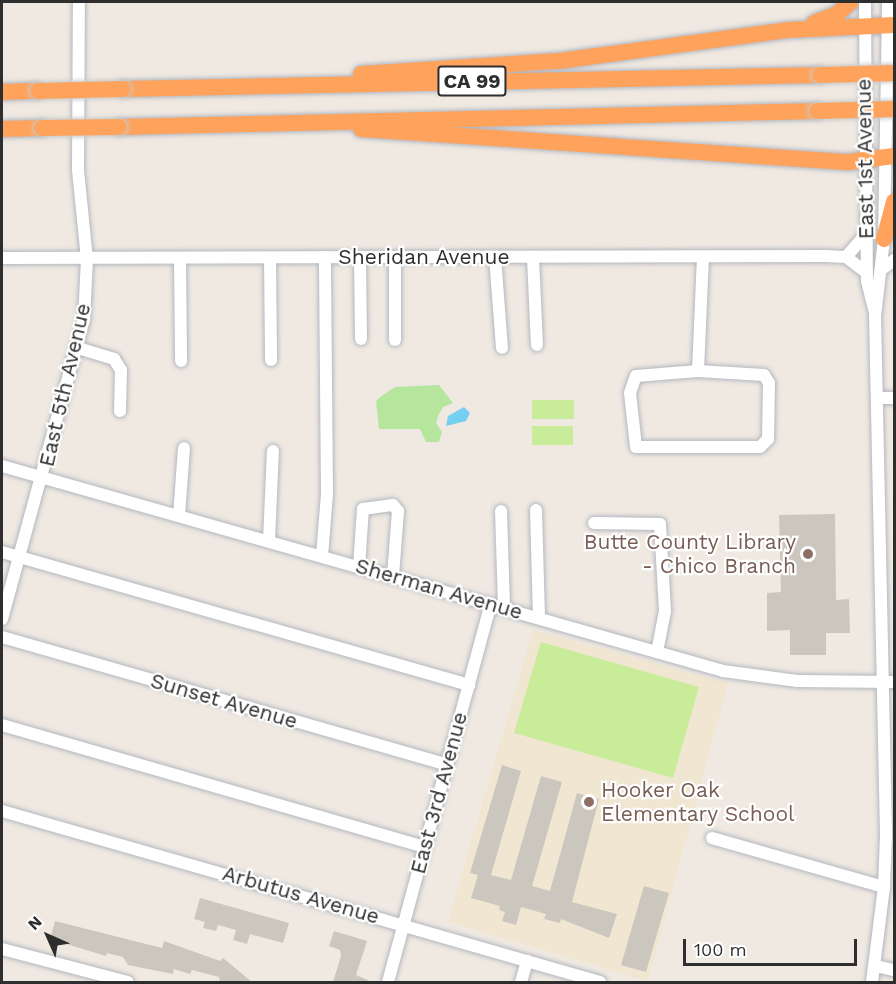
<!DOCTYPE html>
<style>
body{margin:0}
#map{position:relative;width:896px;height:984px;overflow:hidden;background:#efe9e1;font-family:"Work Sans",sans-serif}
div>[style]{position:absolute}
.education>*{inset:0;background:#f0e6d1}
.green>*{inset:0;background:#b6e59e}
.pitch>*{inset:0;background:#c9ec9a}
.water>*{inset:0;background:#75cff0}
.building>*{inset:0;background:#cbc7bf}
.roads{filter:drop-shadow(0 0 2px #b4b7c1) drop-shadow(0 0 2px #b4b7c1)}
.minor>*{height:12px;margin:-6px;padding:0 6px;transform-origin:6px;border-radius:6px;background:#fff}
.highway>*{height:16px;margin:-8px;padding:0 8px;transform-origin:8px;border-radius:8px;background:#ffa35c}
.bridges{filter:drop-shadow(0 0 2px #c9c9c9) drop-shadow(0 0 2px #c9c9c9)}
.highway-bridge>*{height:16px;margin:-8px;padding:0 8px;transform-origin:8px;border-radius:8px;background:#ffa35c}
.dots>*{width:16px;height:16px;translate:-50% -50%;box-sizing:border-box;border:3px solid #fff;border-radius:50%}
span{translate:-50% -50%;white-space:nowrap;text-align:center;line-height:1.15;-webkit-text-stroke:4.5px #fff;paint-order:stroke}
.shield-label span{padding:2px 4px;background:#fff;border:2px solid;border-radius:4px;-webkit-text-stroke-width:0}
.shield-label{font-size:20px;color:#2e2e2e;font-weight:700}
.street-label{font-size:21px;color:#2e2e2e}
.education-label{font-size:21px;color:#785e54}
.right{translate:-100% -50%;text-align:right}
.left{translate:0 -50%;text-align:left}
.frame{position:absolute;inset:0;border:3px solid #2e2e2e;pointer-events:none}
.north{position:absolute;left:18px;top:906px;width:60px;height:60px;-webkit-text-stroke:4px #fff;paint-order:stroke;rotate:315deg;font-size:16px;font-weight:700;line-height:24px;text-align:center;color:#2e2e2e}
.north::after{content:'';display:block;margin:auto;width:21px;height:27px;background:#2e2e2e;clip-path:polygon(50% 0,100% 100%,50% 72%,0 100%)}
.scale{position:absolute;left:683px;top:939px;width:174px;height:27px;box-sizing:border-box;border:3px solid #2e2e2e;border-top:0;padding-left:8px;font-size:18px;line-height:21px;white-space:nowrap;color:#2e2e2e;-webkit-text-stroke:4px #fff;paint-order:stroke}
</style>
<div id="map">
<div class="education">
<div style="clip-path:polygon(533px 630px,728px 683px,648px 981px,448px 922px)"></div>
</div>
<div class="green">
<div style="clip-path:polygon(439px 385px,453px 403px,443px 407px,439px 414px,436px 423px,442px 432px,439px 442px,426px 442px,420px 429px,379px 429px,376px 401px,380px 397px,395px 387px)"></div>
</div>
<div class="pitch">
<div style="clip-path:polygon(532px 400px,574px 400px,574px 419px,532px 419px)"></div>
<div style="clip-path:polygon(532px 426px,573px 426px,573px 445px,532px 445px)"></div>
<div style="clip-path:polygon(541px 642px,699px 687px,673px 778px,514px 733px)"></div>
</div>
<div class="water">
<div style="clip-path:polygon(464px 407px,470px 413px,466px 421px,446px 426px,448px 416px)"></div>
</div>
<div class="building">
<div style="clip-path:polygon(835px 514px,836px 600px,849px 599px,850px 633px,826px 633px,826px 655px,790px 655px,790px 630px,767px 631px,767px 593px,781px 592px,779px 515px)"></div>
<div style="clip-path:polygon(502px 765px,521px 771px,491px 875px,511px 880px,541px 776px,562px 782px,532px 886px,550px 891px,577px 793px,599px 799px,572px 902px,617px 914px,609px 938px,561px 919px,560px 923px,544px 919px,546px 914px,521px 907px,516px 925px,502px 921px,505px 912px,499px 910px,500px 906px,471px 898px,478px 875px,470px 873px)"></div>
<div style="clip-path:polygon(644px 886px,669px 893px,646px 972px,621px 965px)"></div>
<div style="clip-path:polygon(200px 898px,289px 923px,283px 943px,250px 934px,247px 944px,233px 940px,236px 930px,218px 925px,216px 931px,203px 928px,205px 922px,194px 919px)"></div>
<div style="clip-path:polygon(55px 921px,162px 948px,164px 941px,220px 961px,223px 958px,252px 982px,220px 982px,219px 977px,192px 970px,190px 974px,174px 969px,173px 974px,128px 965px,123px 957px,107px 953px,106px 956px,50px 939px)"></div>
<div style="clip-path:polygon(334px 931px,367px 941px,356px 975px,372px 982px,333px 982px,341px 956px,340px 950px,329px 946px)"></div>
</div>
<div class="roads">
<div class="minor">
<div style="left:865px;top:2px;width:279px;rotate:89.6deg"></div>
<div style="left:867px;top:281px;width:29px;rotate:76deg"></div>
<div style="left:360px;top:257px;width:82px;rotate:89.3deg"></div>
<div style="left:395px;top:257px;width:83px;rotate:90deg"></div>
<div style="left:495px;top:257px;width:91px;rotate:85.6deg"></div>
<div style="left:846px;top:257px;width:30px;rotate:-49deg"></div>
<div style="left:2px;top:258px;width:823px;rotate:-0.14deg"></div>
<div style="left:825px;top:256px;width:21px;rotate:3deg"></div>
<div style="left:846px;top:257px;width:26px;rotate:37deg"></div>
<div style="left:270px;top:258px;width:102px;rotate:89.4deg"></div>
<div style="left:533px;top:258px;width:87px;rotate:87.4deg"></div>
<div style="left:180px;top:259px;width:102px;rotate:89.4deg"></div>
<div style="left:882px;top:269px;width:15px;rotate:-37deg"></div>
<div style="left:78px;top:348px;width:38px;rotate:17deg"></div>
<div style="left:114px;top:359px;width:13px;rotate:58deg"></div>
<div style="left:121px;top:370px;width:41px;rotate:91.4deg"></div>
<div style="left:698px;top:371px;width:66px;rotate:3.5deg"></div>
<div style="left:764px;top:375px;width:9px;rotate:58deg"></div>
<div style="left:769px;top:383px;width:56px;rotate:91deg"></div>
<div style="left:768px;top:439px;width:11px;rotate:135deg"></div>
<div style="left:760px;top:447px;width:124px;rotate:180deg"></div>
<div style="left:636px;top:447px;width:54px;rotate:-96.3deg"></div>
<div style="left:630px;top:393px;width:18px;rotate:-71deg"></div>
<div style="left:636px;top:376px;width:62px;rotate:-4.6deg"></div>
<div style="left:698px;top:371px;width:114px;rotate:-87.5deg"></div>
<div style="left:877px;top:398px;width:17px"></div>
<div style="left:2px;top:466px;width:750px;rotate:15.87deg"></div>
<div style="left:723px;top:671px;width:75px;rotate:7.7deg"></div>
<div style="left:797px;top:681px;width:97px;rotate:0.6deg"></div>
<div style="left:536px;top:510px;width:107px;rotate:88.4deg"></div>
<div style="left:501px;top:511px;width:96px;rotate:88.2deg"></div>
<div style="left:179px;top:516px;width:68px;rotate:-85.8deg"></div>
<div style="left:594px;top:523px;width:66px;rotate:0.9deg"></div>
<div style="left:660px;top:524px;width:87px;rotate:86.7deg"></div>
<div style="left:665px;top:611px;width:42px;rotate:101deg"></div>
<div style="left:269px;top:541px;width:90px;rotate:-87.5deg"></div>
<div style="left:2px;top:552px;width:486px;rotate:15.9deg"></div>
<div style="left:322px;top:556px;width:62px;rotate:-85.4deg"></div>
<div style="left:327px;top:494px;width:237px;rotate:-90.5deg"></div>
<div style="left:359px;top:567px;width:58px;rotate:-86.1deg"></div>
<div style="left:363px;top:509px;width:30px;rotate:-8deg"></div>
<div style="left:393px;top:505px;width:8px;rotate:50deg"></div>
<div style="left:398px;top:511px;width:65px;rotate:94.4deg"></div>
<div style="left:2px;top:619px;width:310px;rotate:-74.7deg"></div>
<div style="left:84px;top:320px;width:61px;rotate:-87.2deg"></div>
<div style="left:87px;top:259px;width:89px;rotate:-95.8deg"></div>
<div style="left:78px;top:170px;width:168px;rotate:-89.7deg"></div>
<div style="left:2px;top:637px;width:463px;rotate:16deg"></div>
<div style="left:2px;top:725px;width:440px;rotate:16.1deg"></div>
<div style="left:2px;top:811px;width:622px;rotate:15.96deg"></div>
<div style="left:712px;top:838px;width:179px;rotate:15.9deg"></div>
<div style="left:2px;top:949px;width:130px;rotate:14.7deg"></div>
<div style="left:876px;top:966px;width:18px;rotate:13deg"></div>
<div style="left:388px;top:982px;width:392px;rotate:-74.8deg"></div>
<div style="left:521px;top:982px;width:22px;rotate:-74deg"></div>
<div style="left:872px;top:982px;width:96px;rotate:-82.8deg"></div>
<div style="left:884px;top:887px;width:52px;rotate:-87.8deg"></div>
<div style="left:886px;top:835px;width:519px;rotate:-91.21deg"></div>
<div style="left:875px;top:316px;width:78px;rotate:-83.3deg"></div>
<div style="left:884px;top:239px;width:237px;rotate:-89deg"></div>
</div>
<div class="highway">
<div style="left:814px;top:23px;width:25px;rotate:-21deg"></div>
<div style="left:837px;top:14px;width:18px;rotate:-41deg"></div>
<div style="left:361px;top:74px;width:198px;rotate:-3.8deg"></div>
<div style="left:559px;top:61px;width:232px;rotate:-7.7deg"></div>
<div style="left:789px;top:30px;width:105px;rotate:-2.7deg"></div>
<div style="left:123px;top:89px;width:697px;rotate:-1.15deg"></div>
<div style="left:2px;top:92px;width:36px;rotate:-2deg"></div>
<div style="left:119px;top:127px;width:698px;rotate:-1.31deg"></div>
<div style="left:2px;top:129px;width:40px;rotate:-1.4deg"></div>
<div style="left:361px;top:129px;width:489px;rotate:3.9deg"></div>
<div style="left:849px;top:162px;width:45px;rotate:-7.6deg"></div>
<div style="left:884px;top:239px;width:39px;rotate:-75deg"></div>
</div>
</div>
<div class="bridges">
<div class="highway-bridge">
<div style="left:820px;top:75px;width:74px;rotate:-1.5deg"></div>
<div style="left:38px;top:91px;width:85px;rotate:-1.3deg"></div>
<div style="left:817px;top:111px;width:77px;rotate:-1.5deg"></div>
<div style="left:42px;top:128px;width:77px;rotate:-0.7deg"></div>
</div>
</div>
<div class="dots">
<div style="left:808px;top:554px;background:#8d6e63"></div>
<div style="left:589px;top:802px;background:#8d6e63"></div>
</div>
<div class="shield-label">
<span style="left:472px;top:81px">CA 99</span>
</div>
<div class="street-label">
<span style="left:865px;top:159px;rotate:-91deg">East 1st Avenue</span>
<span style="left:424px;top:257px">Sheridan Avenue</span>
<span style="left:65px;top:385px;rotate:-77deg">East 5th Avenue</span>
<span style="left:439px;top:589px;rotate:16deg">Sherman Avenue</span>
<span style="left:224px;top:701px;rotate:16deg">Sunset Avenue</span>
<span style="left:439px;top:793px;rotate:-75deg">East 3rd Avenue</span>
<span style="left:301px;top:895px;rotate:16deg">Arbutus Avenue</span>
</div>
<div class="education-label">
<span class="right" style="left:796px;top:554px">Butte County Library<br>- Chico Branch</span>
<span class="left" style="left:601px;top:802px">Hooker Oak<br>Elementary School</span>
</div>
<div class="frame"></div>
<div class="north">N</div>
<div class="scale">100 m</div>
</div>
